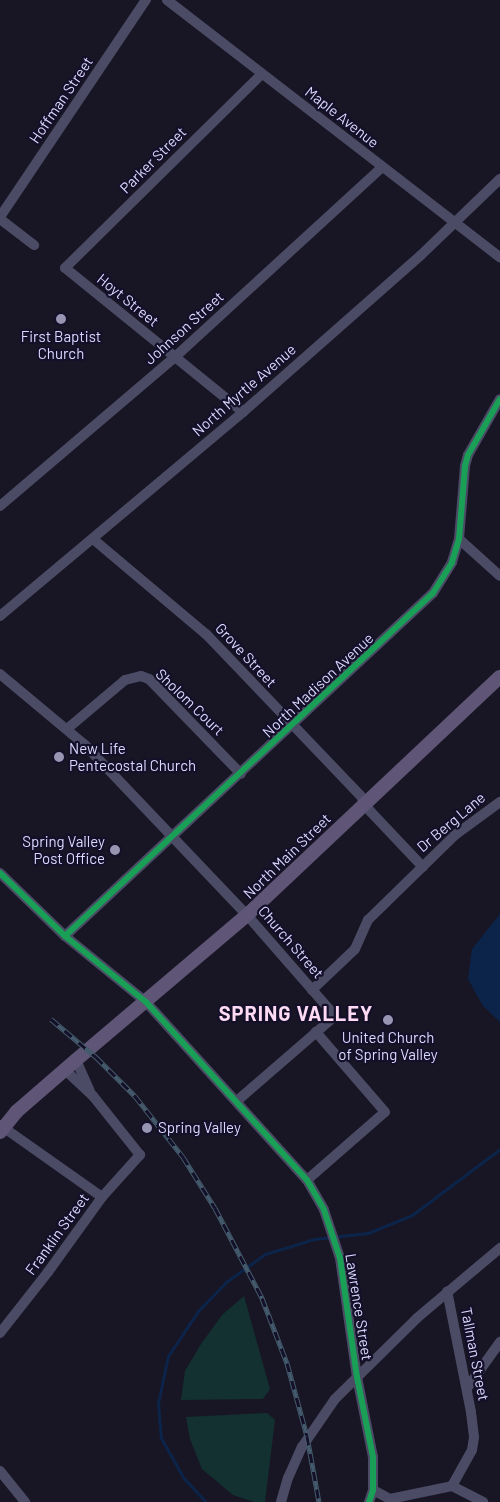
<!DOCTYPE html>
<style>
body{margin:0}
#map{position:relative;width:500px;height:1502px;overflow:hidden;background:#181624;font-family:Barlow,sans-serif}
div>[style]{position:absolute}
.green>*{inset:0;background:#133131}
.water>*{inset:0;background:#0c244a}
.stream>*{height:3px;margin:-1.5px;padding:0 1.5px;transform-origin:1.5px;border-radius:1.5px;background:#0c244a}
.minor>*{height:10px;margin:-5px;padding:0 5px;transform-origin:5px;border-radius:5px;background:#4b4b65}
.major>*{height:14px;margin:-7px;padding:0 7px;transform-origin:7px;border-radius:7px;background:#5f5576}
.rail>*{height:5px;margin-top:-2.5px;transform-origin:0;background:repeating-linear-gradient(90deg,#14102a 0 9px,#445b6d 0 18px);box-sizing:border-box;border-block:1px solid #445b6d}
.cycleway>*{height:6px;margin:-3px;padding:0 3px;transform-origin:3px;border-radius:3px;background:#1a9f57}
.dots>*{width:14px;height:14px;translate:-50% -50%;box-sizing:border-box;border:2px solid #14102a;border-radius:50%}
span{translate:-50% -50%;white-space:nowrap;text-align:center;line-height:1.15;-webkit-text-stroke:4.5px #14102a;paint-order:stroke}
.street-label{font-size:15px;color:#dcd9ff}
.poi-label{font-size:15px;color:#dcd9ff}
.left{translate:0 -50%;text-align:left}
.right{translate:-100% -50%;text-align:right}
.district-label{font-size:20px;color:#ffdbf3;font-weight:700;letter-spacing:1px}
</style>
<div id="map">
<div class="green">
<div style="clip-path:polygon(244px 1296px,270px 1389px,263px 1399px,181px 1400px,185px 1371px,201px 1344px,222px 1315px)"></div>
<div style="clip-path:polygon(267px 1413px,275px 1420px,265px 1502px,254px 1502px,233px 1495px,202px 1469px,190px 1439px,186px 1417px)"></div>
</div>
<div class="water">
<div style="clip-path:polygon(500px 914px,500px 1022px,483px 1006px,468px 979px,472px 949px)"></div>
</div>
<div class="stream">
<div style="left:206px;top:1502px;width:34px;rotate:-133deg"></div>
<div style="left:183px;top:1477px;width:45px;rotate:-119.4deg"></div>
<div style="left:161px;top:1438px;width:35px;rotate:-95deg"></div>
<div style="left:158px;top:1403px;width:48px;rotate:-78deg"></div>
<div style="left:168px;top:1356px;width:54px;rotate:-56.3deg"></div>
<div style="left:198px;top:1311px;width:40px;rotate:-46deg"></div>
<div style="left:226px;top:1282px;width:48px;rotate:-35.7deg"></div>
<div style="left:265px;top:1254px;width:51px;rotate:-17deg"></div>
<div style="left:314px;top:1239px;width:54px;rotate:-6.3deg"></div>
<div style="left:368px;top:1233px;width:48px;rotate:-22.2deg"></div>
<div style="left:412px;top:1215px;width:110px;rotate:-36.9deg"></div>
</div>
<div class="minor">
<div style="left:167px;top:0;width:421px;rotate:37.7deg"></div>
<div style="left:0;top:217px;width:262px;rotate:-56.1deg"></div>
<div style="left:0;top:219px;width:43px;rotate:37.4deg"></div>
<div style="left:243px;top:412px;width:229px;rotate:-141deg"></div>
<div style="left:65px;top:268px;width:276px;rotate:-44.6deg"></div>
<div style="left:0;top:506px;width:230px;rotate:-40.4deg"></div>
<div style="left:175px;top:357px;width:281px;rotate:-42.5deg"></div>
<div style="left:93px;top:539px;width:148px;rotate:40.1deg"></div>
<div style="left:206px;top:634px;width:223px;rotate:46.3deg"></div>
<div style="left:360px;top:795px;width:19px;rotate:58deg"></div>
<div style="left:370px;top:811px;width:77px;rotate:46.6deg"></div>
<div style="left:459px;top:539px;width:55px;rotate:42.1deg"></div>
<div style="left:0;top:616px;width:317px;rotate:-40deg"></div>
<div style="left:243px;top:412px;width:237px;rotate:-41.4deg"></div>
<div style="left:421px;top:255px;width:110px;rotate:-43.9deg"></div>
<div style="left:0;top:674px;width:111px;rotate:39.9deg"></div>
<div style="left:85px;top:745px;width:235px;rotate:46.4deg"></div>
<div style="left:247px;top:915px;width:134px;rotate:48.9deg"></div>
<div style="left:335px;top:1016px;width:130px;rotate:139.1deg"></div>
<div style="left:67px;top:729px;width:76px;rotate:-40.2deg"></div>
<div style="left:125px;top:680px;width:16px;rotate:-14deg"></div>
<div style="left:141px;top:676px;width:9px;rotate:21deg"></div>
<div style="left:149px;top:679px;width:132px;rotate:45.9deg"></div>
<div style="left:0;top:873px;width:91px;rotate:44.1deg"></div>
<div style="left:65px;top:936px;width:104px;rotate:39.2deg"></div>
<div style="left:146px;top:1002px;width:240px;rotate:47.9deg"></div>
<div style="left:307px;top:1180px;width:34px;rotate:60deg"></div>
<div style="left:324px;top:1210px;width:51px;rotate:71.6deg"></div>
<div style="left:340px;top:1258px;width:120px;rotate:81.9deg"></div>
<div style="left:357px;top:1377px;width:82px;rotate:78.7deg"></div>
<div style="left:373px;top:1457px;width:33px;rotate:90deg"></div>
<div style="left:373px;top:1490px;width:13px;rotate:108deg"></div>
<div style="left:65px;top:936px;width:503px;rotate:-42.99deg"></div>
<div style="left:433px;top:593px;width:36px;rotate:-58deg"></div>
<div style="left:452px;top:562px;width:24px;rotate:-73deg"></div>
<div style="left:459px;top:539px;width:73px;rotate:-85.3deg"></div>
<div style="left:465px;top:466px;width:11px;rotate:-75deg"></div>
<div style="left:468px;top:455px;width:64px;rotate:-60.3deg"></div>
<div style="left:312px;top:990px;width:59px;rotate:-43.6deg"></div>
<div style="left:355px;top:949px;width:32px;rotate:-66deg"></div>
<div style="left:368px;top:920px;width:122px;rotate:-44.3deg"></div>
<div style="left:455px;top:835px;width:56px;rotate:-36.3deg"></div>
<div style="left:76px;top:1060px;width:34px;rotate:66deg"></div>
<div style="left:0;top:1125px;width:125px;rotate:35.2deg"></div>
<div style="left:307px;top:1180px;width:103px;rotate:-41.1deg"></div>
<div style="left:385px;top:1112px;width:106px;rotate:-130.8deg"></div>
<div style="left:0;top:1333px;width:78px;rotate:-51.8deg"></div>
<div style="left:48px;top:1272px;width:92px;rotate:-54.2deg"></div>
<div style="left:102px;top:1197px;width:57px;rotate:-47.9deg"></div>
<div style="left:140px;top:1155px;width:75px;rotate:-128.5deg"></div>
<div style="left:93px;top:1096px;width:38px;rotate:-137deg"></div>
<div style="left:467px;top:1388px;width:57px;rotate:-54.3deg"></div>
<div style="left:0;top:1471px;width:40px;rotate:51deg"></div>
<div style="left:452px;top:1486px;width:35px;rotate:27deg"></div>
<div style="left:373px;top:1490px;width:19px;rotate:28deg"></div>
<div style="left:390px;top:1499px;width:63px;rotate:-11.8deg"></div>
<div style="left:452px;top:1486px;width:41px;rotate:-60.9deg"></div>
<div style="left:472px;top:1450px;width:13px;rotate:-81deg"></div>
<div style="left:474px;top:1437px;width:25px;rotate:-97deg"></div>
<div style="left:471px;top:1412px;width:123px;rotate:-101.2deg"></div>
<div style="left:281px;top:1502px;width:25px;rotate:-74deg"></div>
<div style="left:288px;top:1478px;width:34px;rotate:-66deg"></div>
<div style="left:302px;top:1447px;width:58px;rotate:-55.5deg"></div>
<div style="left:335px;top:1399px;width:115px;rotate:-44.6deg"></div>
<div style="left:417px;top:1318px;width:109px;rotate:-40.1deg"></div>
</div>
<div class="major">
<div style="left:0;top:1132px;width:26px;rotate:-51deg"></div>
<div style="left:16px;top:1112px;width:79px;rotate:-40.9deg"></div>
<div style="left:76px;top:1060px;width:224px;rotate:-40.3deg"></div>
<div style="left:247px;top:915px;width:347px;rotate:-43.3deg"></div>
</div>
<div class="rail">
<div style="left:51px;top:1019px;width:59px;rotate:40.2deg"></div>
<div style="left:96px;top:1057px;width:55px;rotate:45deg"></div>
<div style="left:135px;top:1096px;width:78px;rotate:51.8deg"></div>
<div style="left:183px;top:1157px;width:60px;rotate:57.9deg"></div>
<div style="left:215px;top:1208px;width:102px;rotate:62.4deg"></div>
<div style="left:262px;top:1298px;width:70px;rotate:69deg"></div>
<div style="left:287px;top:1363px;width:76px;rotate:74.7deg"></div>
<div style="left:307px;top:1436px;width:67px;rotate:79.7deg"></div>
</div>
<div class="cycleway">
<div style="left:0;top:873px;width:91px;rotate:44.1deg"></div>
<div style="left:65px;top:936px;width:104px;rotate:39.2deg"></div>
<div style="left:146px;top:1002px;width:240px;rotate:47.9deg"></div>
<div style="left:307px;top:1180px;width:34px;rotate:60deg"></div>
<div style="left:324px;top:1210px;width:51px;rotate:71.6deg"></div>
<div style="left:340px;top:1258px;width:120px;rotate:81.9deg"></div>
<div style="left:357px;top:1377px;width:82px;rotate:78.7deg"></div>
<div style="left:373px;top:1457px;width:33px;rotate:90deg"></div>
<div style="left:373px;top:1490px;width:13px;rotate:108deg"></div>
<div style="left:65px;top:936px;width:503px;rotate:-42.99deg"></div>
<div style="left:433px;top:593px;width:36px;rotate:-58deg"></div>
<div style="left:452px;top:562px;width:24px;rotate:-73deg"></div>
<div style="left:459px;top:539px;width:73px;rotate:-85.3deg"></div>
<div style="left:465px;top:466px;width:11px;rotate:-75deg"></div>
<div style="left:468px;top:455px;width:64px;rotate:-60.3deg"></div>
</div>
<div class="dots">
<div style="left:61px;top:319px;background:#9795b2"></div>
<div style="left:59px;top:757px;background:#9795b2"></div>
<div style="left:115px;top:850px;background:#9795b2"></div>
<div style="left:388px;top:1020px;background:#9795b2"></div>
<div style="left:147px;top:1128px;background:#9795b2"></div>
</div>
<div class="street-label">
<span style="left:61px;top:100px;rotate:-56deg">Hoffman Street</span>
<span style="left:342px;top:117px;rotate:38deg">Maple Avenue</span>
<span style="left:153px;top:160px;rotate:-45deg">Parker Street</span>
<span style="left:128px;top:300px;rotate:39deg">Hoyt Street</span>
<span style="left:184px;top:328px;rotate:-42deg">Johnson Street</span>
<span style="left:244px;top:390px;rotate:-41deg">North Myrtle Avenue</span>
<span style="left:246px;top:655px;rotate:47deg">Grove Street</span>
<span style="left:318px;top:685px;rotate:-43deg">North Madison Avenue</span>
<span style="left:190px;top:702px;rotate:44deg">Sholom Court</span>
<span style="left:451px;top:822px;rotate:-40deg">Dr Berg Lane</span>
<span style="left:287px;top:856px;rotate:-44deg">North Main Street</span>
<span style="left:291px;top:942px;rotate:49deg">Church Street</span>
<span style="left:57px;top:1234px;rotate:-54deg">Franklin Street</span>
<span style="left:359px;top:1307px;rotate:81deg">Lawrence Street</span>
<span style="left:475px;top:1354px;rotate:79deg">Tallman Street</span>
</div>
<div class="poi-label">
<span style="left:61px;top:345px">First Baptist<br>Church</span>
<span class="left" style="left:69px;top:757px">New Life<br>Pentecostal Church</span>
<span class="right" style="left:105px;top:850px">Spring Valley<br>Post Office</span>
<span style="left:388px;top:1046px">United Church<br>of Spring Valley</span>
<span class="left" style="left:158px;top:1128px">Spring Valley</span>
</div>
<div class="district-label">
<span style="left:296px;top:1013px">SPRING VALLEY</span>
</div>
</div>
